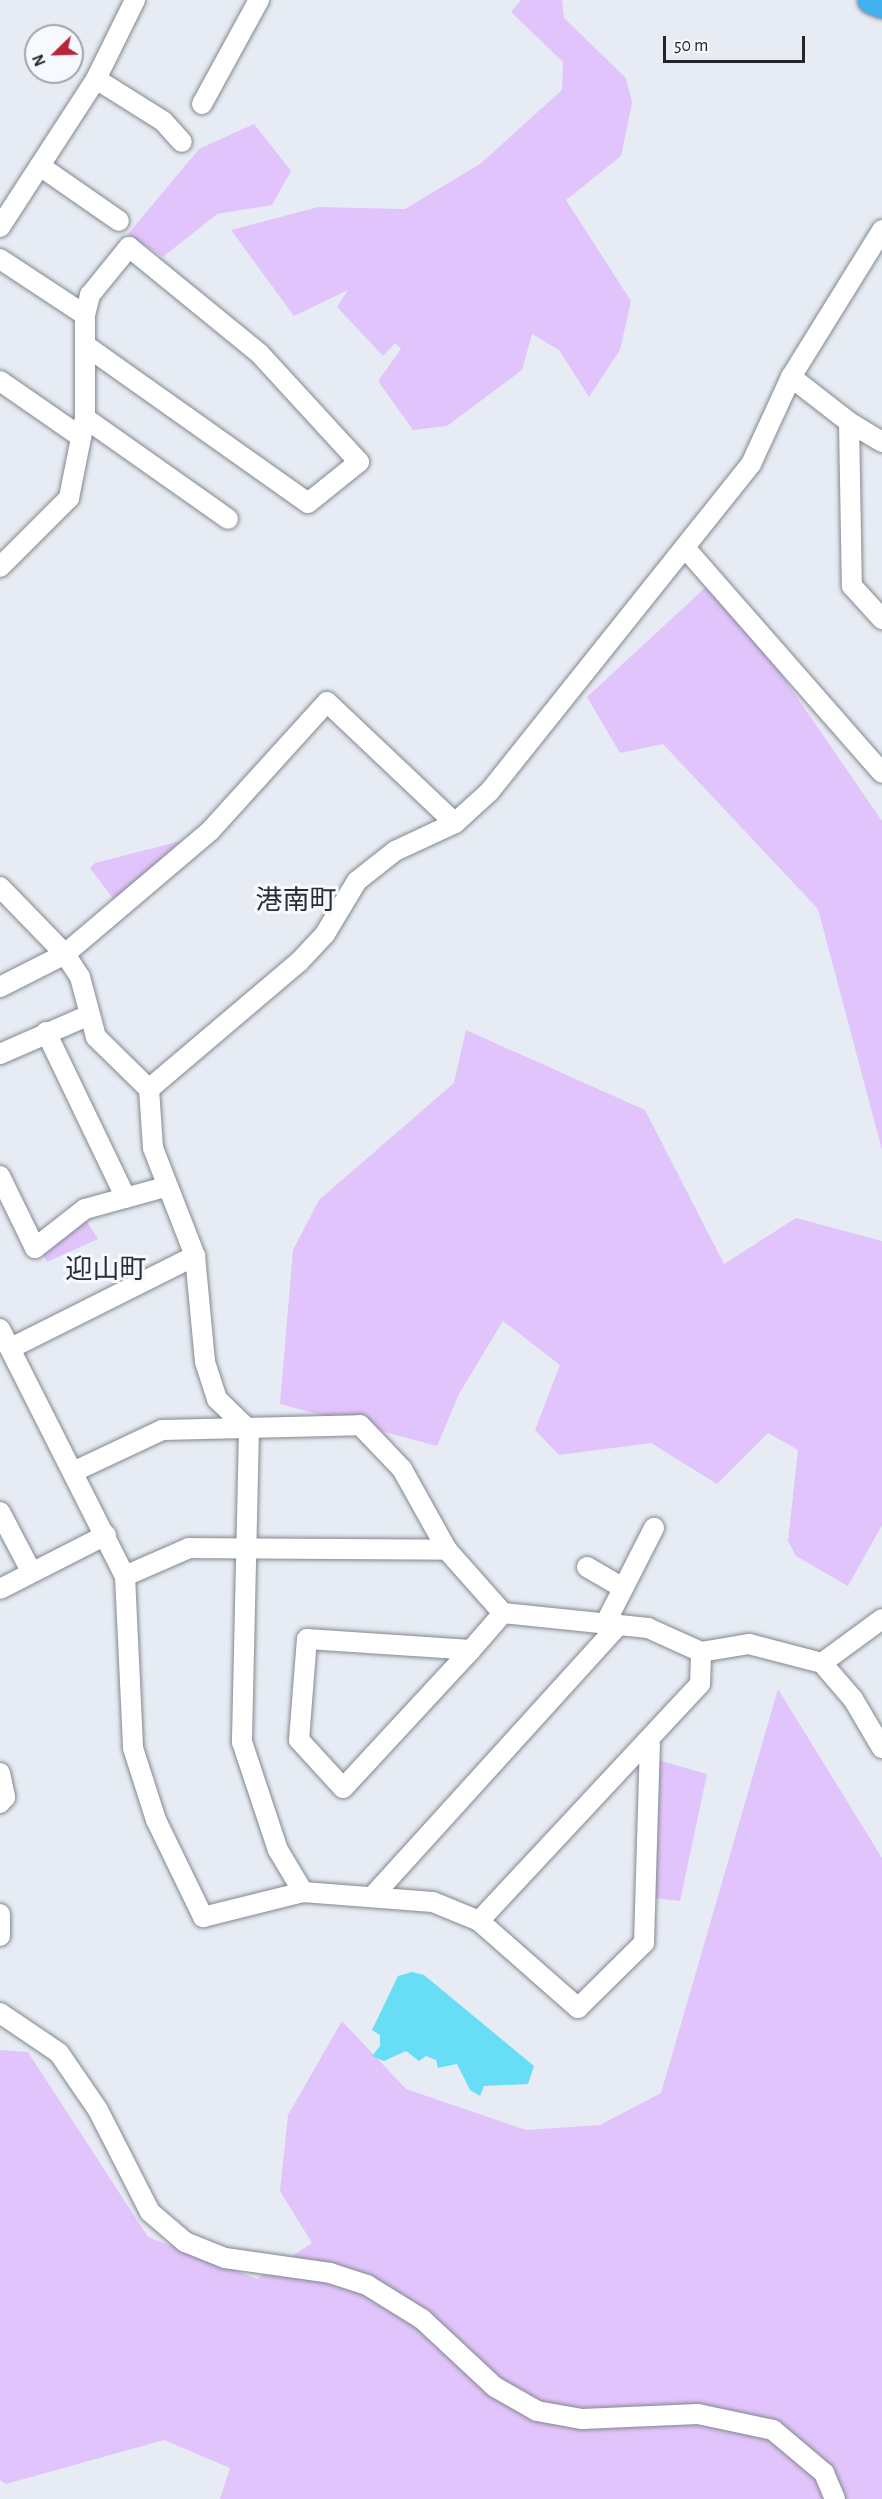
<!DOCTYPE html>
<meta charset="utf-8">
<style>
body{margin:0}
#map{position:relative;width:882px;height:2499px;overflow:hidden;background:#e7ecf4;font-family:"Alegreya Sans","Noto Sans JP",sans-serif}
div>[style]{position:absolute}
.green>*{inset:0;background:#e1c4fc}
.water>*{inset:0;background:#68ddf6}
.roads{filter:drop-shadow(0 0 2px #83878f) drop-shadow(0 0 2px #83878f)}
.minor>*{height:20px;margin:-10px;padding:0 10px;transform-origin:10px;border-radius:10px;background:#fff}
.highway>*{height:28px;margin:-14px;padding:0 14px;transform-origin:14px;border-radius:14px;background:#42b1f0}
span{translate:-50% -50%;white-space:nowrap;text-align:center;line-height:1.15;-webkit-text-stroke:6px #f6f9fe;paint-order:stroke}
.quarter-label{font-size:27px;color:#2a2d34}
.north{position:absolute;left:24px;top:24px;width:60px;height:60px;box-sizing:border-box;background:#f6f9fe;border:2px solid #a2a4a8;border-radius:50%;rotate:247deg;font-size:16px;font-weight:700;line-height:24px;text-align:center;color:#232528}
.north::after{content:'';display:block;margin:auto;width:21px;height:27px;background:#b7253a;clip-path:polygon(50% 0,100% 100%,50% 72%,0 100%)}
.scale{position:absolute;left:663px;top:36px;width:142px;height:27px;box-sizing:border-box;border:3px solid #232528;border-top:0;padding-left:8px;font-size:18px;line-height:21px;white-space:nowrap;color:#232528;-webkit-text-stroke:4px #f6f9fe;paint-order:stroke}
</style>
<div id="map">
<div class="green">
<div style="clip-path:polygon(521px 0,562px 0,564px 18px,626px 78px,632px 103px,621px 156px,566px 200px,631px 301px,620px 350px,589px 397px,559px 350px,532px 334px,522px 370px,447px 426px,413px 430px,378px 381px,401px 349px,395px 343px,383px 356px,337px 307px,348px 290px,294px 316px,231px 230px,318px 207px,405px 209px,480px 164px,562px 90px,563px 62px,511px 12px)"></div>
<div style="clip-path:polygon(254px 124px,291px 171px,272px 205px,217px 214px,163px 257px,128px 234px,199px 149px)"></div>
<div style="clip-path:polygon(707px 586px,770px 658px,882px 821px,882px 1150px,818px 909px,663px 744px,620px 753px,587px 697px)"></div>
<div style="clip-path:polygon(181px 841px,115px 901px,90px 868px,95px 863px)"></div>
<div style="clip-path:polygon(466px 1030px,645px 1110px,724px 1264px,796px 1218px,882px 1241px,882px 1525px,848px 1586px,796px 1556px,788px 1541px,798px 1450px,768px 1433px,717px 1484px,651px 1443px,559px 1455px,535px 1430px,560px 1365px,503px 1321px,459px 1394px,437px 1446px,280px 1404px,293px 1250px,319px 1200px,454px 1083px)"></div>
<div style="clip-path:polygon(84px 1217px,98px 1239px,47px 1262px,42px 1251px)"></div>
<div style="clip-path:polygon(778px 1689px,882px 1858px,882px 2499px,220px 2499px,230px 2468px,164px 2440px,6px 2484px,0 2480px,0 2050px,28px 2052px,148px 2237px,257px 2279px,312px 2243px,280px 2191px,288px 2115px,342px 2021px,406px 2089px,526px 2130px,600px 2125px,661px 2093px)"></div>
<div style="clip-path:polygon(658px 1760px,707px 1774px,680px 1901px,653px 1898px)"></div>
</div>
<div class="water">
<div style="clip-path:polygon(412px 1972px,424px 1975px,534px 2066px,528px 2084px,484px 2086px,480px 2096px,470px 2090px,457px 2064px,438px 2068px,436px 2060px,426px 2056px,419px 2061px,406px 2051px,384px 2061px,372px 2056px,380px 2046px,380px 2035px,372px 2030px,398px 1976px)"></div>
</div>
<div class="roads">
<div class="minor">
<div style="left:96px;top:79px;width:79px;rotate:32.1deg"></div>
<div style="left:163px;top:121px;width:28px;rotate:48deg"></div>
<div style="left:202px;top:104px;width:119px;rotate:-61.3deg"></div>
<div style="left:40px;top:166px;width:96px;rotate:34.8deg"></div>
<div style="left:0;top:227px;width:176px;rotate:-57deg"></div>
<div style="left:96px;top:79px;width:88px;rotate:-63.7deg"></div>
<div style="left:0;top:259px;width:102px;rotate:33.4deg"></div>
<div style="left:791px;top:377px;width:73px;rotate:37.8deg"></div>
<div style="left:0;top:381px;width:98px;rotate:34.7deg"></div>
<div style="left:85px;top:418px;width:175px;rotate:35.2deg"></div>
<div style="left:882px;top:442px;width:39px;rotate:-149deg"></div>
<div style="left:849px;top:422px;width:164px;rotate:89deg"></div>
<div style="left:852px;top:586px;width:45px;rotate:47.7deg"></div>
<div style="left:687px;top:550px;width:296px;rotate:48.8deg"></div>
<div style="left:0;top:567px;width:98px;rotate:-45deg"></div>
<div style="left:69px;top:498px;width:82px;rotate:-78.7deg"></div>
<div style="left:85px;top:418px;width:103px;rotate:-90deg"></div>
<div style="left:85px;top:315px;width:21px;rotate:-76deg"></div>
<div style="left:90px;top:295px;width:62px;rotate:-50.9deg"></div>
<div style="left:129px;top:247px;width:168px;rotate:39.2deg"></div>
<div style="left:259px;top:353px;width:148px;rotate:47.5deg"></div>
<div style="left:359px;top:462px;width:65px;rotate:141.2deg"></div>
<div style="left:308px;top:503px;width:273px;rotate:-144.7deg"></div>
<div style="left:0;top:887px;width:93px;rotate:45.9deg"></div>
<div style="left:65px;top:954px;width:27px;rotate:57deg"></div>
<div style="left:80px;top:977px;width:62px;rotate:75.1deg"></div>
<div style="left:96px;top:1037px;width:74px;rotate:44.5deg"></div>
<div style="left:149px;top:1089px;width:59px;rotate:86.1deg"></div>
<div style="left:153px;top:1148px;width:116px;rotate:68.7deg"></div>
<div style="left:195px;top:1256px;width:106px;rotate:84.6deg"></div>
<div style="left:205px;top:1362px;width:39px;rotate:72deg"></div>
<div style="left:217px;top:1399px;width:45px;rotate:44.1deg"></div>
<div style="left:249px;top:1430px;width:312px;rotate:91.3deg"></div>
<div style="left:242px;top:1742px;width:114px;rotate:71.6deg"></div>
<div style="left:278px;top:1850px;width:49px;rotate:59.2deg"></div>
<div style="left:0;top:987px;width:73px;rotate:-26.9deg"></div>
<div style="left:65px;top:954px;width:190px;rotate:-40.3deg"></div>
<div style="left:210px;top:831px;width:174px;rotate:-47.8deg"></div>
<div style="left:327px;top:702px;width:176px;rotate:43.4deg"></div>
<div style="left:46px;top:1032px;width:184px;rotate:64.3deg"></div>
<div style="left:0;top:1054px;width:95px;rotate:-23.6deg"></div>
<div style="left:149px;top:1089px;width:197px;rotate:-40.3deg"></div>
<div style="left:299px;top:962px;width:38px;rotate:-47deg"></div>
<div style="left:325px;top:934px;width:62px;rotate:-58.9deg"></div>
<div style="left:357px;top:881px;width:48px;rotate:-38.3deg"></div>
<div style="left:395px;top:851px;width:66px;rotate:-25deg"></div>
<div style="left:455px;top:823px;width:47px;rotate:-42.4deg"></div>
<div style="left:490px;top:791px;width:418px;rotate:-51.4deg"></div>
<div style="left:751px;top:464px;width:96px;rotate:-65.3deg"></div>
<div style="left:791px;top:377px;width:173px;rotate:-58.2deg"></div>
<div style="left:0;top:1176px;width:80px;rotate:64.1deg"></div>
<div style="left:35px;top:1248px;width:63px;rotate:-38deg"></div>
<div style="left:85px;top:1209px;width:83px;rotate:-15.4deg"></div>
<div style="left:0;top:1329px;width:277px;rotate:63.2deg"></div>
<div style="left:125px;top:1576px;width:172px;rotate:87.3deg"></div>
<div style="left:133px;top:1748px;width:76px;rotate:72.3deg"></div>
<div style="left:156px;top:1820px;width:108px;rotate:64.1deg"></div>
<div style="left:203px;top:1917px;width:103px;rotate:-14deg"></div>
<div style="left:303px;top:1892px;width:130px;rotate:4.4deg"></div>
<div style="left:433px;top:1902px;width:50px;rotate:22.4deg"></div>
<div style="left:479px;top:1921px;width:132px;rotate:41.3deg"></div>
<div style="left:578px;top:2008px;width:93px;rotate:-44.6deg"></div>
<div style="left:644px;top:1943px;width:199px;rotate:-88.3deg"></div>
<div style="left:11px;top:1348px;width:206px;rotate:-26.6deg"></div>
<div style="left:75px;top:1471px;width:96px;rotate:-25.2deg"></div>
<div style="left:162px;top:1430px;width:198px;rotate:-1.4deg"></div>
<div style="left:360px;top:1425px;width:61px;rotate:46.3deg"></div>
<div style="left:402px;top:1469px;width:93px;rotate:60.9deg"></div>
<div style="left:447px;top:1550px;width:84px;rotate:48.4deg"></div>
<div style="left:503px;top:1613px;width:146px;rotate:5.9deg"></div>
<div style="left:648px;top:1628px;width:58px;rotate:24.4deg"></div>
<div style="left:701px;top:1652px;width:49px;rotate:-9.5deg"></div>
<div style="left:749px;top:1644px;width:75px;rotate:14.6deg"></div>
<div style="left:822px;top:1663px;width:48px;rotate:49.3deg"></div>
<div style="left:853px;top:1699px;width:57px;rotate:59.4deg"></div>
<div style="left:0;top:1512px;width:67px;rotate:62.3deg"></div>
<div style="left:587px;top:1567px;width:42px;rotate:30.3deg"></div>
<div style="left:125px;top:1576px;width:70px;rotate:-23.6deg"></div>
<div style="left:189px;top:1548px;width:258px;rotate:0.4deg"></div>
<div style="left:0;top:1589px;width:119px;rotate:-27deg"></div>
<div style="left:605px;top:1624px;width:108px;rotate:-63deg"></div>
<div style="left:307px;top:1639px;width:164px;rotate:3.8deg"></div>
<div style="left:471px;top:1650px;width:188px;rotate:132.8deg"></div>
<div style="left:343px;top:1788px;width:65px;rotate:-132.5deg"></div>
<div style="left:299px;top:1740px;width:101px;rotate:-85.5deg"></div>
<div style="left:471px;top:1650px;width:49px;rotate:-49.1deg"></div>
<div style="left:822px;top:1663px;width:74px;rotate:-36.3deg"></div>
<div style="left:0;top:1773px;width:25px;rotate:78deg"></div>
<div style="left:5px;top:1797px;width:8px;rotate:130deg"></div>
<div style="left:372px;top:1897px;width:367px;rotate:-47.8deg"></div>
<div style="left:0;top:1914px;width:22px;rotate:90deg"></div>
<div style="left:479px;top:1921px;width:324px;rotate:-47deg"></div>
<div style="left:700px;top:1684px;width:32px;rotate:-88deg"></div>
<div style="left:0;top:2013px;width:71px;rotate:34.1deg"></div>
<div style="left:59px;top:2053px;width:69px;rotate:55.6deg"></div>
<div style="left:98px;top:2110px;width:114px;rotate:63deg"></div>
<div style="left:150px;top:2212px;width:46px;rotate:40.6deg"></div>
<div style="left:185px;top:2242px;width:43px;rotate:21.8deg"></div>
<div style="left:225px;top:2258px;width:106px;rotate:8.1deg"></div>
<div style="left:330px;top:2273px;width:39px;rotate:18deg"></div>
<div style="left:367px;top:2285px;width:65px;rotate:31.7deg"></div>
<div style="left:422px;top:2319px;width:100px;rotate:43deg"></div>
<div style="left:495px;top:2387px;width:48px;rotate:29.7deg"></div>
<div style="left:537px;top:2411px;width:46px;rotate:10.1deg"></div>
<div style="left:582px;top:2419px;width:116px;rotate:-2.5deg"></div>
<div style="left:698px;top:2414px;width:77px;rotate:12deg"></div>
<div style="left:773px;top:2430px;width:67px;rotate:40.1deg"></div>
<div style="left:824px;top:2473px;width:28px;rotate:67deg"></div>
</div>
<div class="highway">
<div style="left:872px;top:0;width:11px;rotate:22deg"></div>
</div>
</div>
<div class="quarter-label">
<span style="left:296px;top:901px">港南町</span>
<span style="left:106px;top:1270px">迎山町</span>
</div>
<div class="north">N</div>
<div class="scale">50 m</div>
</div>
